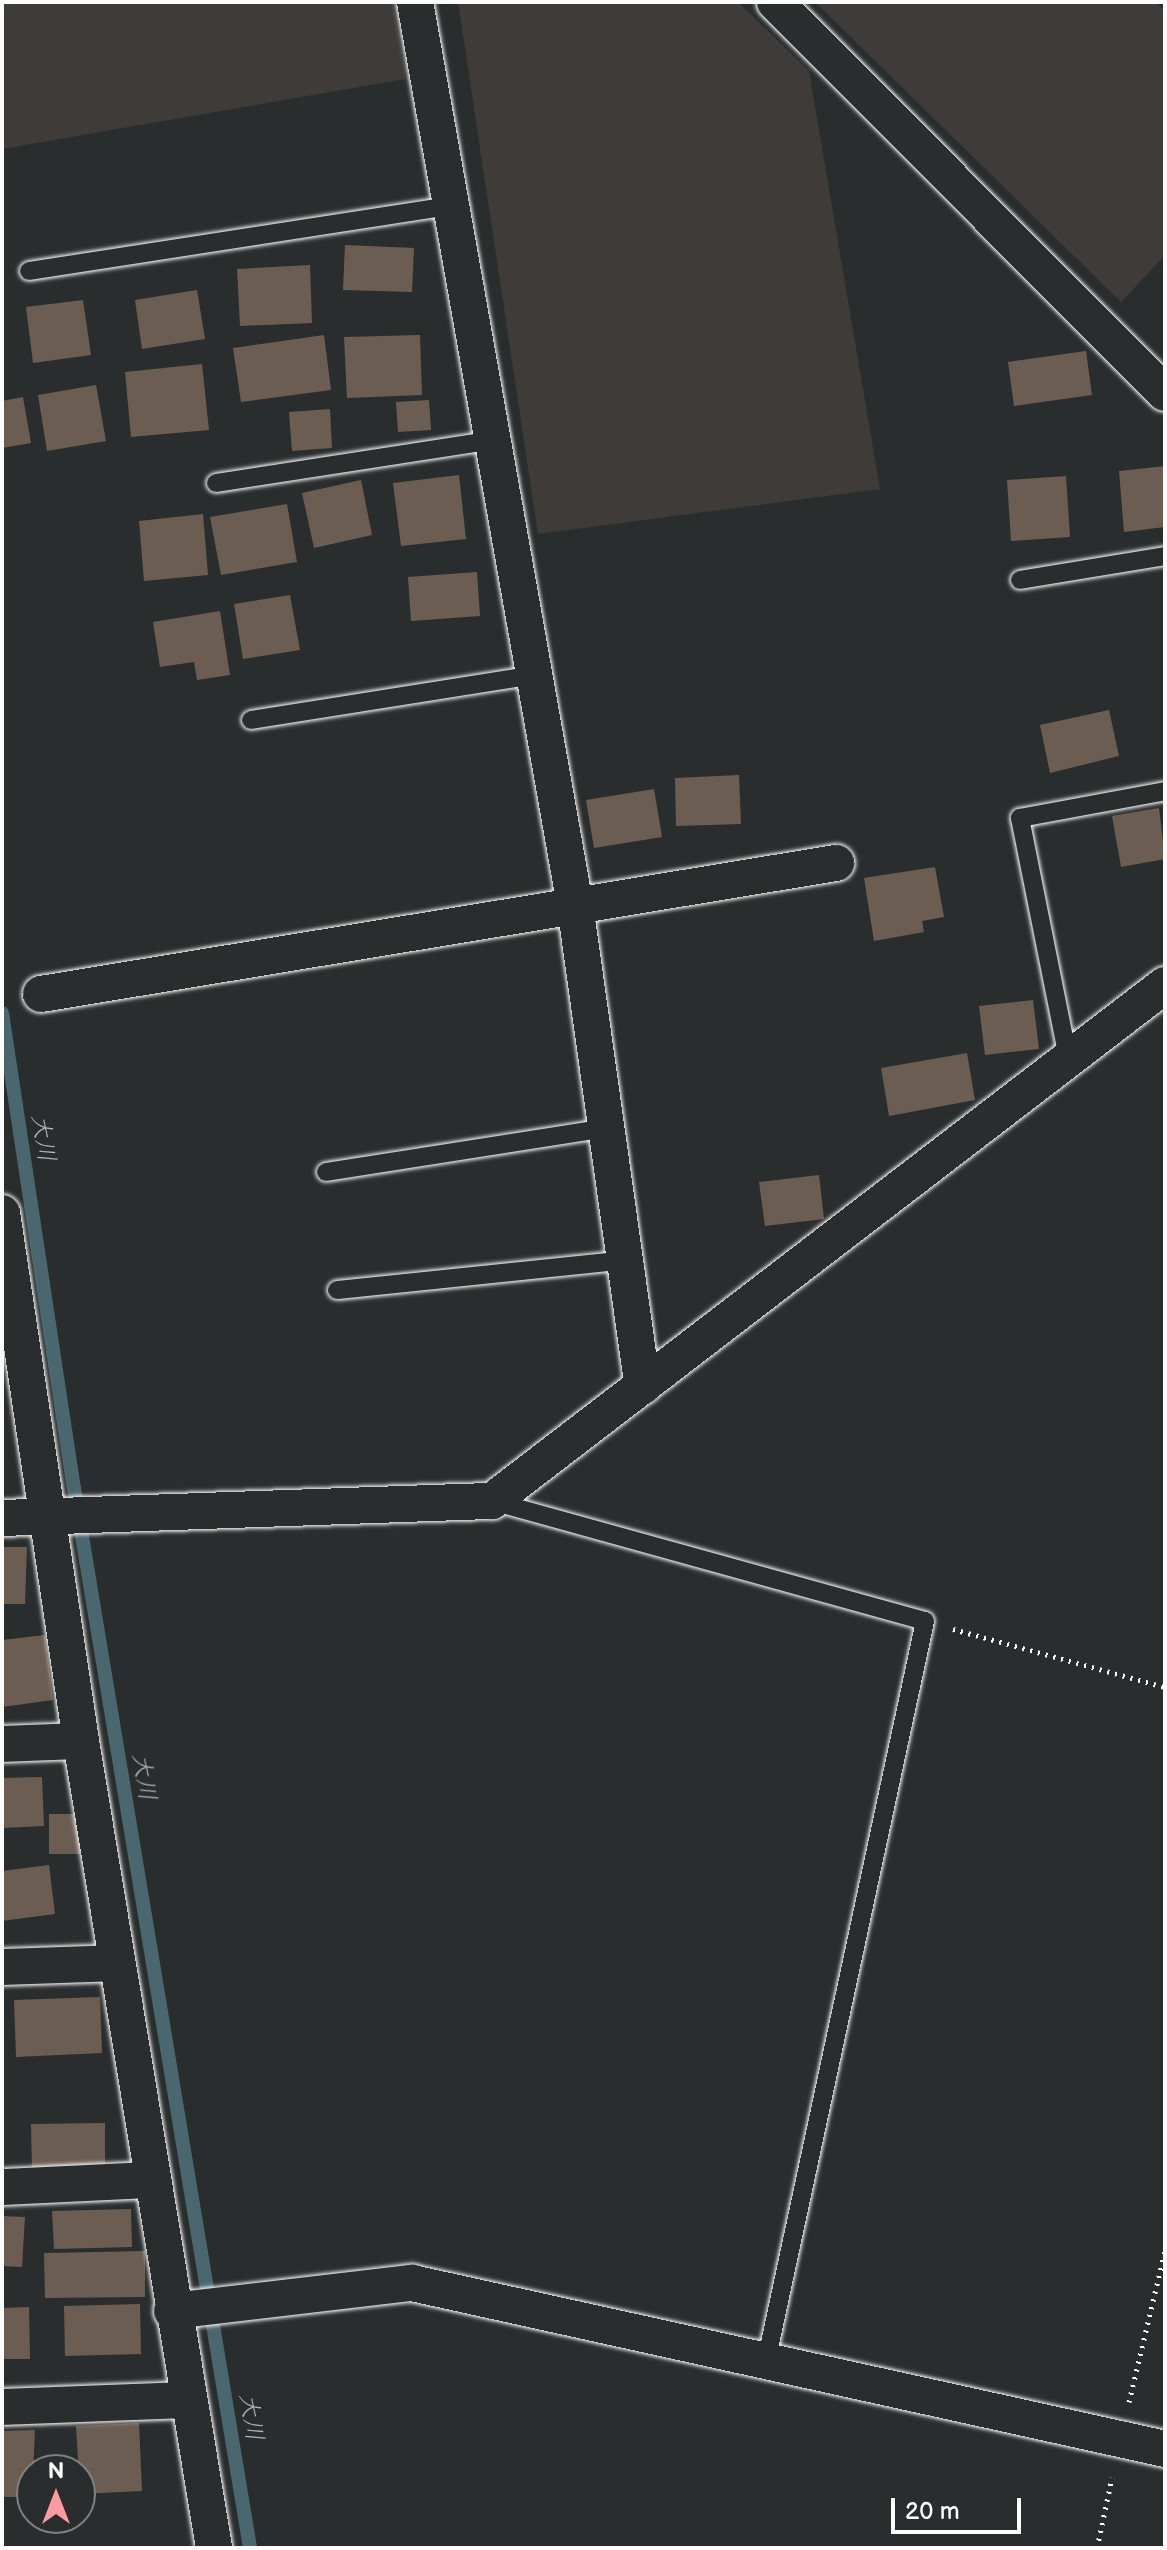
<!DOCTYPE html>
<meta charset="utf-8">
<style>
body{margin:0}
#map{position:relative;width:1167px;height:2550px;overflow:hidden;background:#2a2d2e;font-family:"Balsamiq Sans","Klee One",sans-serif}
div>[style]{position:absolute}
.built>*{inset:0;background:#3e3b39}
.stream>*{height:14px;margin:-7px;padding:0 7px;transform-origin:7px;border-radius:7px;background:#4a666e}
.building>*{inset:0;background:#6c5d53}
.path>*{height:5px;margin-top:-2.5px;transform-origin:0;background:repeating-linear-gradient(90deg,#fff 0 2px,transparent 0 8px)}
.roads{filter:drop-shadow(0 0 2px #fff) drop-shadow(0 0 2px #fff)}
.lane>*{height:18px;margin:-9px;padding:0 9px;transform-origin:9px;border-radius:9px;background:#2a2d2e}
.street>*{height:36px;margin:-18px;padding:0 18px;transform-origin:18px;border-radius:18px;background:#2a2d2e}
span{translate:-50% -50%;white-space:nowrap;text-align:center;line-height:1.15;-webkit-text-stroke:7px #2a2d2e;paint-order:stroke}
.water-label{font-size:24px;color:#aebabe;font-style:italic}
.frame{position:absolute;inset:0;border:4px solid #fff;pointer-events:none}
.north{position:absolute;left:16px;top:2454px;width:80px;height:80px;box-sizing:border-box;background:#2a2d2e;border:2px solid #7f8182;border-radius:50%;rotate:0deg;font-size:22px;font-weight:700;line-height:32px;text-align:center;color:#fff}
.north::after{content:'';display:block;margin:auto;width:28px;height:36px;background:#ff9aa2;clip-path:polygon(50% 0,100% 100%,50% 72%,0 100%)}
.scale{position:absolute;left:891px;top:2498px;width:130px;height:36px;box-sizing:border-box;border:4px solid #fff;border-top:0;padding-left:10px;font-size:24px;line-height:28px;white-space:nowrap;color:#fff;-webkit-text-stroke:6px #2a2d2e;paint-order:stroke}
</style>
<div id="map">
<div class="built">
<div style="clip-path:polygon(2px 2px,393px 2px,406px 79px,2px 149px)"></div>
<div style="clip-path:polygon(458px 2px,738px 2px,809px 71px,880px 489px,538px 534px)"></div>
<div style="clip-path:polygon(815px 2px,1155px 2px,1165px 11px,1165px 255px,1121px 302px)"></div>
</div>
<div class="stream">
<div style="left:2px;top:1013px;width:480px;rotate:81.4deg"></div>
<div style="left:74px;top:1488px;width:1075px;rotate:80.57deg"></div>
</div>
<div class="building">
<div style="clip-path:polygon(345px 245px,414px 248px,412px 292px,343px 290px)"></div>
<div style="clip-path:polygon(310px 265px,312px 323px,240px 326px,237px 269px)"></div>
<div style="clip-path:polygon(197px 290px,205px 339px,142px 349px,135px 300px)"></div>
<div style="clip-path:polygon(83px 300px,91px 355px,33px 363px,26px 307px)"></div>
<div style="clip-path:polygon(324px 335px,331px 390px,241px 402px,233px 348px)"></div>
<div style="clip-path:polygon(420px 335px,422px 395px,347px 398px,344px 337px)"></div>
<div style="clip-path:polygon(1086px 351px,1092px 395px,1014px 406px,1008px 362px)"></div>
<div style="clip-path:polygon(202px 364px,209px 430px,131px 437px,125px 372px)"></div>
<div style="clip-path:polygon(96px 385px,106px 441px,47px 451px,38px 395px)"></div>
<div style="clip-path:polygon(23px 397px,31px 443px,2px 448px,2px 401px)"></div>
<div style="clip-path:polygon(429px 400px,431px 430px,398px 432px,396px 402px)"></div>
<div style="clip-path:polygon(330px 409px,332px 448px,292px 451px,289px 412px)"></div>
<div style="clip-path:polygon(1165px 466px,1165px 527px,1124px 532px,1119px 471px)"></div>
<div style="clip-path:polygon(459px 475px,466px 539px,401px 546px,393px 483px)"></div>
<div style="clip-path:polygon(1066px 476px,1070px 537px,1011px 541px,1007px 480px)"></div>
<div style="clip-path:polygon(361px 480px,372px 535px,314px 548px,302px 493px)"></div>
<div style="clip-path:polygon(287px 504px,297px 562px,221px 575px,210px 517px)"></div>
<div style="clip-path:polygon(203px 514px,208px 575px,144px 581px,139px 521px)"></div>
<div style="clip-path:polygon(477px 572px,480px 616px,411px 621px,408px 577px)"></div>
<div style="clip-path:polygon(290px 595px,300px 650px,243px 659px,234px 604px)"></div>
<div style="clip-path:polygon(220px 611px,230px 675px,197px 680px,194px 662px,160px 667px,153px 622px)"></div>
<div style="clip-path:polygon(1109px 710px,1119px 756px,1050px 773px,1040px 725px)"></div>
<div style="clip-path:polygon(739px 775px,741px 824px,676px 826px,675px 778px)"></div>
<div style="clip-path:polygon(654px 789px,662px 837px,594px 848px,586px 800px)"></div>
<div style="clip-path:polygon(1159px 808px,1165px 859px,1121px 867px,1112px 816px)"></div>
<div style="clip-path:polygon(935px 867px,944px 917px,922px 921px,924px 932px,874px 941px,864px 878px)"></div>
<div style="clip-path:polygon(1033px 1000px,1039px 1049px,985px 1055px,979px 1006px)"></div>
<div style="clip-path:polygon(967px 1053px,975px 1100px,889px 1116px,881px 1068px)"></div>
<div style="clip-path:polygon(819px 1175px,824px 1219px,765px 1226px,759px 1182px)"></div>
<div style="clip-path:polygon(2px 1547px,27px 1547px,25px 1604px,2px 1604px)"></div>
<div style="clip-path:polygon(45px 1635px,53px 1700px,2px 1707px,2px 1640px)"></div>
<div style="clip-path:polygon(42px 1777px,44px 1826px,2px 1828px,2px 1778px)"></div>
<div style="clip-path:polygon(49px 1814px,81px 1814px,80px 1854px,49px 1854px)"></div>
<div style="clip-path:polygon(49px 1865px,55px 1914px,2px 1921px,2px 1871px)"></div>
<div style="clip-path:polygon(100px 1997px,102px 2053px,16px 2057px,14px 2000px)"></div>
<div style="clip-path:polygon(105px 2123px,105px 2170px,32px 2172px,31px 2124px)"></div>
<div style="clip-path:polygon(131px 2209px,132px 2247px,54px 2249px,52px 2211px)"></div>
<div style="clip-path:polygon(2px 2216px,25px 2217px,22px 2267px,2px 2266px)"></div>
<div style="clip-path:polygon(145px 2251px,145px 2297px,45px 2298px,44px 2253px)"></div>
<div style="clip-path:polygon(140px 2304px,141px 2354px,65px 2356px,64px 2306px)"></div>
<div style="clip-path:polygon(29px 2307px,30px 2359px,2px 2359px,2px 2308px)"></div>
<div style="clip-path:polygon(139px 2423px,142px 2491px,80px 2494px,76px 2426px)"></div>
<div style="clip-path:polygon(35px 2430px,32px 2497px,2px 2497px,2px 2431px)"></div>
</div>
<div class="path">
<div style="left:953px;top:1629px;width:220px;rotate:15.3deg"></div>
<div style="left:1129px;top:2402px;width:155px;rotate:-76.6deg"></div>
<div style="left:1097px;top:2548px;width:72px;rotate:-77.9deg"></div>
</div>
<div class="roads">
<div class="lane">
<div style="left:29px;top:271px;width:427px;rotate:-8.8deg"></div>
<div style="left:216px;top:483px;width:280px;rotate:-8.8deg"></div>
<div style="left:1020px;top:580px;width:147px;rotate:-9.4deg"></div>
<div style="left:251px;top:720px;width:287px;rotate:-9deg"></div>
<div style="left:1068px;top:1058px;width:245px;rotate:-101.3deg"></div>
<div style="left:1020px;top:818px;width:147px;rotate:-10.5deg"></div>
<div style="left:326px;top:1172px;width:284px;rotate:-8.9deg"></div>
<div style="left:337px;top:1290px;width:290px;rotate:-5.9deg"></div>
<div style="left:492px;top:1501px;width:449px;rotate:15.5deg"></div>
<div style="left:925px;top:1621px;width:758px;rotate:102.11deg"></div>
</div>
<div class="street">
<div style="left:415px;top:2px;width:917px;rotate:79.95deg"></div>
<div style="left:575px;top:905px;width:486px;rotate:82deg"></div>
<div style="left:775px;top:2px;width:552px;rotate:45.07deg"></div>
<div style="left:41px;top:994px;width:806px;rotate:-9.36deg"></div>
<div style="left:2px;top:1213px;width:534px;rotate:81.49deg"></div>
<div style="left:81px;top:1741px;width:818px;rotate:80.64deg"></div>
<div style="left:2px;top:1518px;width:490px;rotate:-2deg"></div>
<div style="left:492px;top:1501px;width:848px;rotate:-37.48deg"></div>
<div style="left:2px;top:1744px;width:79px;rotate:-2.2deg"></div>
<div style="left:2px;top:1967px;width:114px;rotate:-2deg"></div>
<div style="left:2px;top:2187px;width:150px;rotate:-2.7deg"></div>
<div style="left:172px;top:2311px;width:242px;rotate:-6.7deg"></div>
<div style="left:412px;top:2283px;width:771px;rotate:12.43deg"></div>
<div style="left:2px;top:2407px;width:186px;rotate:-2.2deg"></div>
</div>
</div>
<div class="water-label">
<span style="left:43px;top:1138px;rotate:81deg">大川</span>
<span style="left:144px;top:1777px;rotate:81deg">大川</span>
<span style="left:251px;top:2417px;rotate:81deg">大川</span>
</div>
<div class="frame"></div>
<div class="north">N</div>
<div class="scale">20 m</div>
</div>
